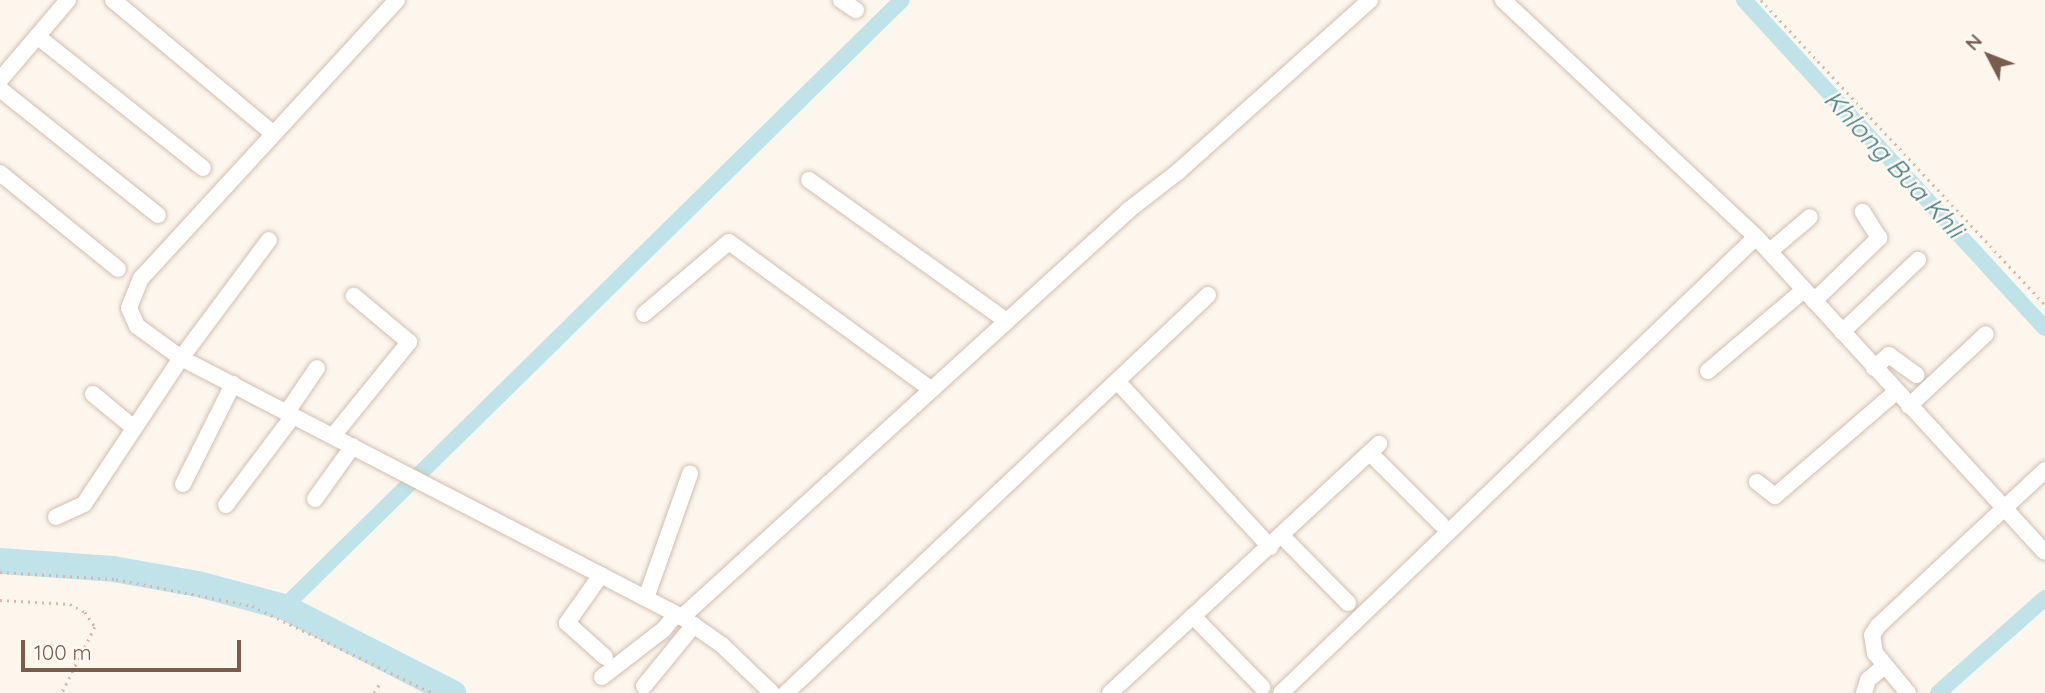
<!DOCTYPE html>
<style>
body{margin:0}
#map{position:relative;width:2045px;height:693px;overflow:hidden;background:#fdf6ec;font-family:Quicksand,sans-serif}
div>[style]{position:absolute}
.canal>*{height:16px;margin:-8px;padding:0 8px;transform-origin:8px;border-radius:8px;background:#bfe3e8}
.river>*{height:26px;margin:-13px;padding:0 13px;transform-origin:13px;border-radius:13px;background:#bfe3e8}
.path>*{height:2.5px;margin-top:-1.25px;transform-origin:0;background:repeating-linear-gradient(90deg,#d9b8a5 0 2px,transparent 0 7px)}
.roads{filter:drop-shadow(0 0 2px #d1beb0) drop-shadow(0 0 2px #d1beb0)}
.minor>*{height:16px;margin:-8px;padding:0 8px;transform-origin:8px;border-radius:8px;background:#fff}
span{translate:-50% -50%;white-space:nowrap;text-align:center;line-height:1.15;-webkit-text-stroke:5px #fffaf3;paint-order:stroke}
.water-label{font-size:26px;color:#437c86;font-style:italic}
.north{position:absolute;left:1954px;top:21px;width:70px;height:70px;-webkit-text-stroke:5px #fffaf3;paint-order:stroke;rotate:312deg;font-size:19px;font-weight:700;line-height:28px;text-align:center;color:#7a5c4d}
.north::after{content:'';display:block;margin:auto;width:24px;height:32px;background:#7a5c4d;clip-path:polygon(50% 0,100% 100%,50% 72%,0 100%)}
.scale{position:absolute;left:21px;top:640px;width:220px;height:32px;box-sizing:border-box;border:4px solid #7a5c4d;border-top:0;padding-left:9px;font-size:21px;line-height:24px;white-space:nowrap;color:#7a5c4d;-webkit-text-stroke:5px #fffaf3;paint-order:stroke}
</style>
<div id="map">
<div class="canal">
<div style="left:1744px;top:0;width:445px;rotate:47.5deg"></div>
<div style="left:284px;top:607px;width:866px;rotate:-44.49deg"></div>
<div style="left:1938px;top:693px;width:143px;rotate:-41.6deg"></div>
</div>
<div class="river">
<div style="left:0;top:561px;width:113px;rotate:4deg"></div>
<div style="left:113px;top:569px;width:86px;rotate:10deg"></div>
<div style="left:198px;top:584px;width:89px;rotate:15deg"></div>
<div style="left:284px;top:607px;width:190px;rotate:27deg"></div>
</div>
<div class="path">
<div style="left:1761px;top:0;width:417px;rotate:47deg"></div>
<div style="left:0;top:572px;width:116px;rotate:3.5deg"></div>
<div style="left:116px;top:579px;width:139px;rotate:11.2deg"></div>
<div style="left:252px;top:606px;width:201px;rotate:25.7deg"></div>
<div style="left:0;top:600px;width:70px;rotate:3.3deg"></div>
<div style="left:70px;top:604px;width:17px;rotate:28deg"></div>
<div style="left:85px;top:612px;width:18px;rotate:56deg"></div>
<div style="left:95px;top:627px;width:74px;rotate:116.6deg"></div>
<div style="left:374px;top:693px;width:12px;rotate:-59deg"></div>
</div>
<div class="roads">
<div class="minor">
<div style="left:113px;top:0;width:209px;rotate:39.8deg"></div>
<div style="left:397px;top:0;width:378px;rotate:132.6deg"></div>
<div style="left:141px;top:278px;width:32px;rotate:112deg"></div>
<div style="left:129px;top:308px;width:20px;rotate:66deg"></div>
<div style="left:137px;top:326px;width:54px;rotate:36deg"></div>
<div style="left:181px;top:358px;width:564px;rotate:27.34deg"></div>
<div style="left:682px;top:617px;width:49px;rotate:35deg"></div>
<div style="left:722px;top:645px;width:69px;rotate:43.8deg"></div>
<div style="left:841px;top:0;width:18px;rotate:34deg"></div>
<div style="left:1503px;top:0;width:347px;rotate:43.1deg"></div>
<div style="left:1756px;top:237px;width:427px;rotate:47.5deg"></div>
<div style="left:37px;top:36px;width:212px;rotate:38.5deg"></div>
<div style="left:0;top:80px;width:105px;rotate:-49.6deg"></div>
<div style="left:0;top:89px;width:202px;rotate:38.6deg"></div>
<div style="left:0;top:173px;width:152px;rotate:39.1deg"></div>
<div style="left:809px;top:180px;width:243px;rotate:35.5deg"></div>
<div style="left:1770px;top:251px;width:52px;rotate:-40.4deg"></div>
<div style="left:1814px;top:301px;width:91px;rotate:-44.1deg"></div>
<div style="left:1879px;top:238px;width:31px;rotate:-122deg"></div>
<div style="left:644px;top:314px;width:111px;rotate:-40.3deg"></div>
<div style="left:729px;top:242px;width:251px;rotate:36.1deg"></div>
<div style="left:1842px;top:332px;width:105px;rotate:-43.5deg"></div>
<div style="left:1874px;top:368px;width:20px;rotate:-41deg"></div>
<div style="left:1889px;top:355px;width:34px;rotate:36deg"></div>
<div style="left:1708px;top:371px;width:126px;rotate:-40.2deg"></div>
<div style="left:1117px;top:381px;width:226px;rotate:47.3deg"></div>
<div style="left:93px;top:394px;width:53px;rotate:39.7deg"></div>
<div style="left:1909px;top:406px;width:105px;rotate:-43.1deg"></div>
<div style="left:287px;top:412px;width:53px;rotate:-55.7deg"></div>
<div style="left:333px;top:436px;width:121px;rotate:-51deg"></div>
<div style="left:409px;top:342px;width:72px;rotate:-140.1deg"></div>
<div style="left:1370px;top:453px;width:100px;rotate:45deg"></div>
<div style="left:1757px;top:482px;width:23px;rotate:38deg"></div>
<div style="left:1775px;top:496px;width:160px;rotate:-40.7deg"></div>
<div style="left:183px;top:484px;width:112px;rotate:-63.4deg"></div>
<div style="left:315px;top:499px;width:65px;rotate:-54.4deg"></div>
<div style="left:226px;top:505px;width:111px;rotate:-53deg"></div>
<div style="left:56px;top:517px;width:31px;rotate:-25deg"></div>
<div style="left:84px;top:504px;width:175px;rotate:-56.4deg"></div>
<div style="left:181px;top:358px;width:147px;rotate:-53.3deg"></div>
<div style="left:1282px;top:536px;width:94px;rotate:45.4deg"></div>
<div style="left:601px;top:575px;width:59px;rotate:125.3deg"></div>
<div style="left:567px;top:623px;width:51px;rotate:41.8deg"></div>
<div style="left:646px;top:598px;width:132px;rotate:-70.5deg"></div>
<div style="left:1193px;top:616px;width:99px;rotate:45.8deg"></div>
<div style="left:682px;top:617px;width:606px;rotate:-42.32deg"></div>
<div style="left:1130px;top:209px;width:62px;rotate:-37.8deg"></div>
<div style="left:1179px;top:171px;width:256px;rotate:-41.8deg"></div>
<div style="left:602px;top:677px;width:78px;rotate:-37.7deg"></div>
<div style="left:664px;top:629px;width:19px;rotate:-51deg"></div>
<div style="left:644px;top:686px;width:79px;rotate:-50.7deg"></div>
<div style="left:786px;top:693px;width:580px;rotate:-43.32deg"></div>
<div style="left:1110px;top:693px;width:367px;rotate:-42.8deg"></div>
<div style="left:1281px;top:693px;width:658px;rotate:-43.83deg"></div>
<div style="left:1864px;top:693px;width:14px;rotate:-73deg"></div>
<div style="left:1868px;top:680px;width:21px;rotate:-41deg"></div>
<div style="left:1908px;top:693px;width:52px;rotate:-129.5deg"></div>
<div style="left:1875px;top:653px;width:18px;rotate:-99deg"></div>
<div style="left:1872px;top:635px;width:11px;rotate:-56deg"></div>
<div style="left:1878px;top:626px;width:229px;rotate:-43deg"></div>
</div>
</div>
<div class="water-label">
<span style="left:1894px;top:164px;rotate:47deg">Khlong Bua Khli</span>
</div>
<div class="north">N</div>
<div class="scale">100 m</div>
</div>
